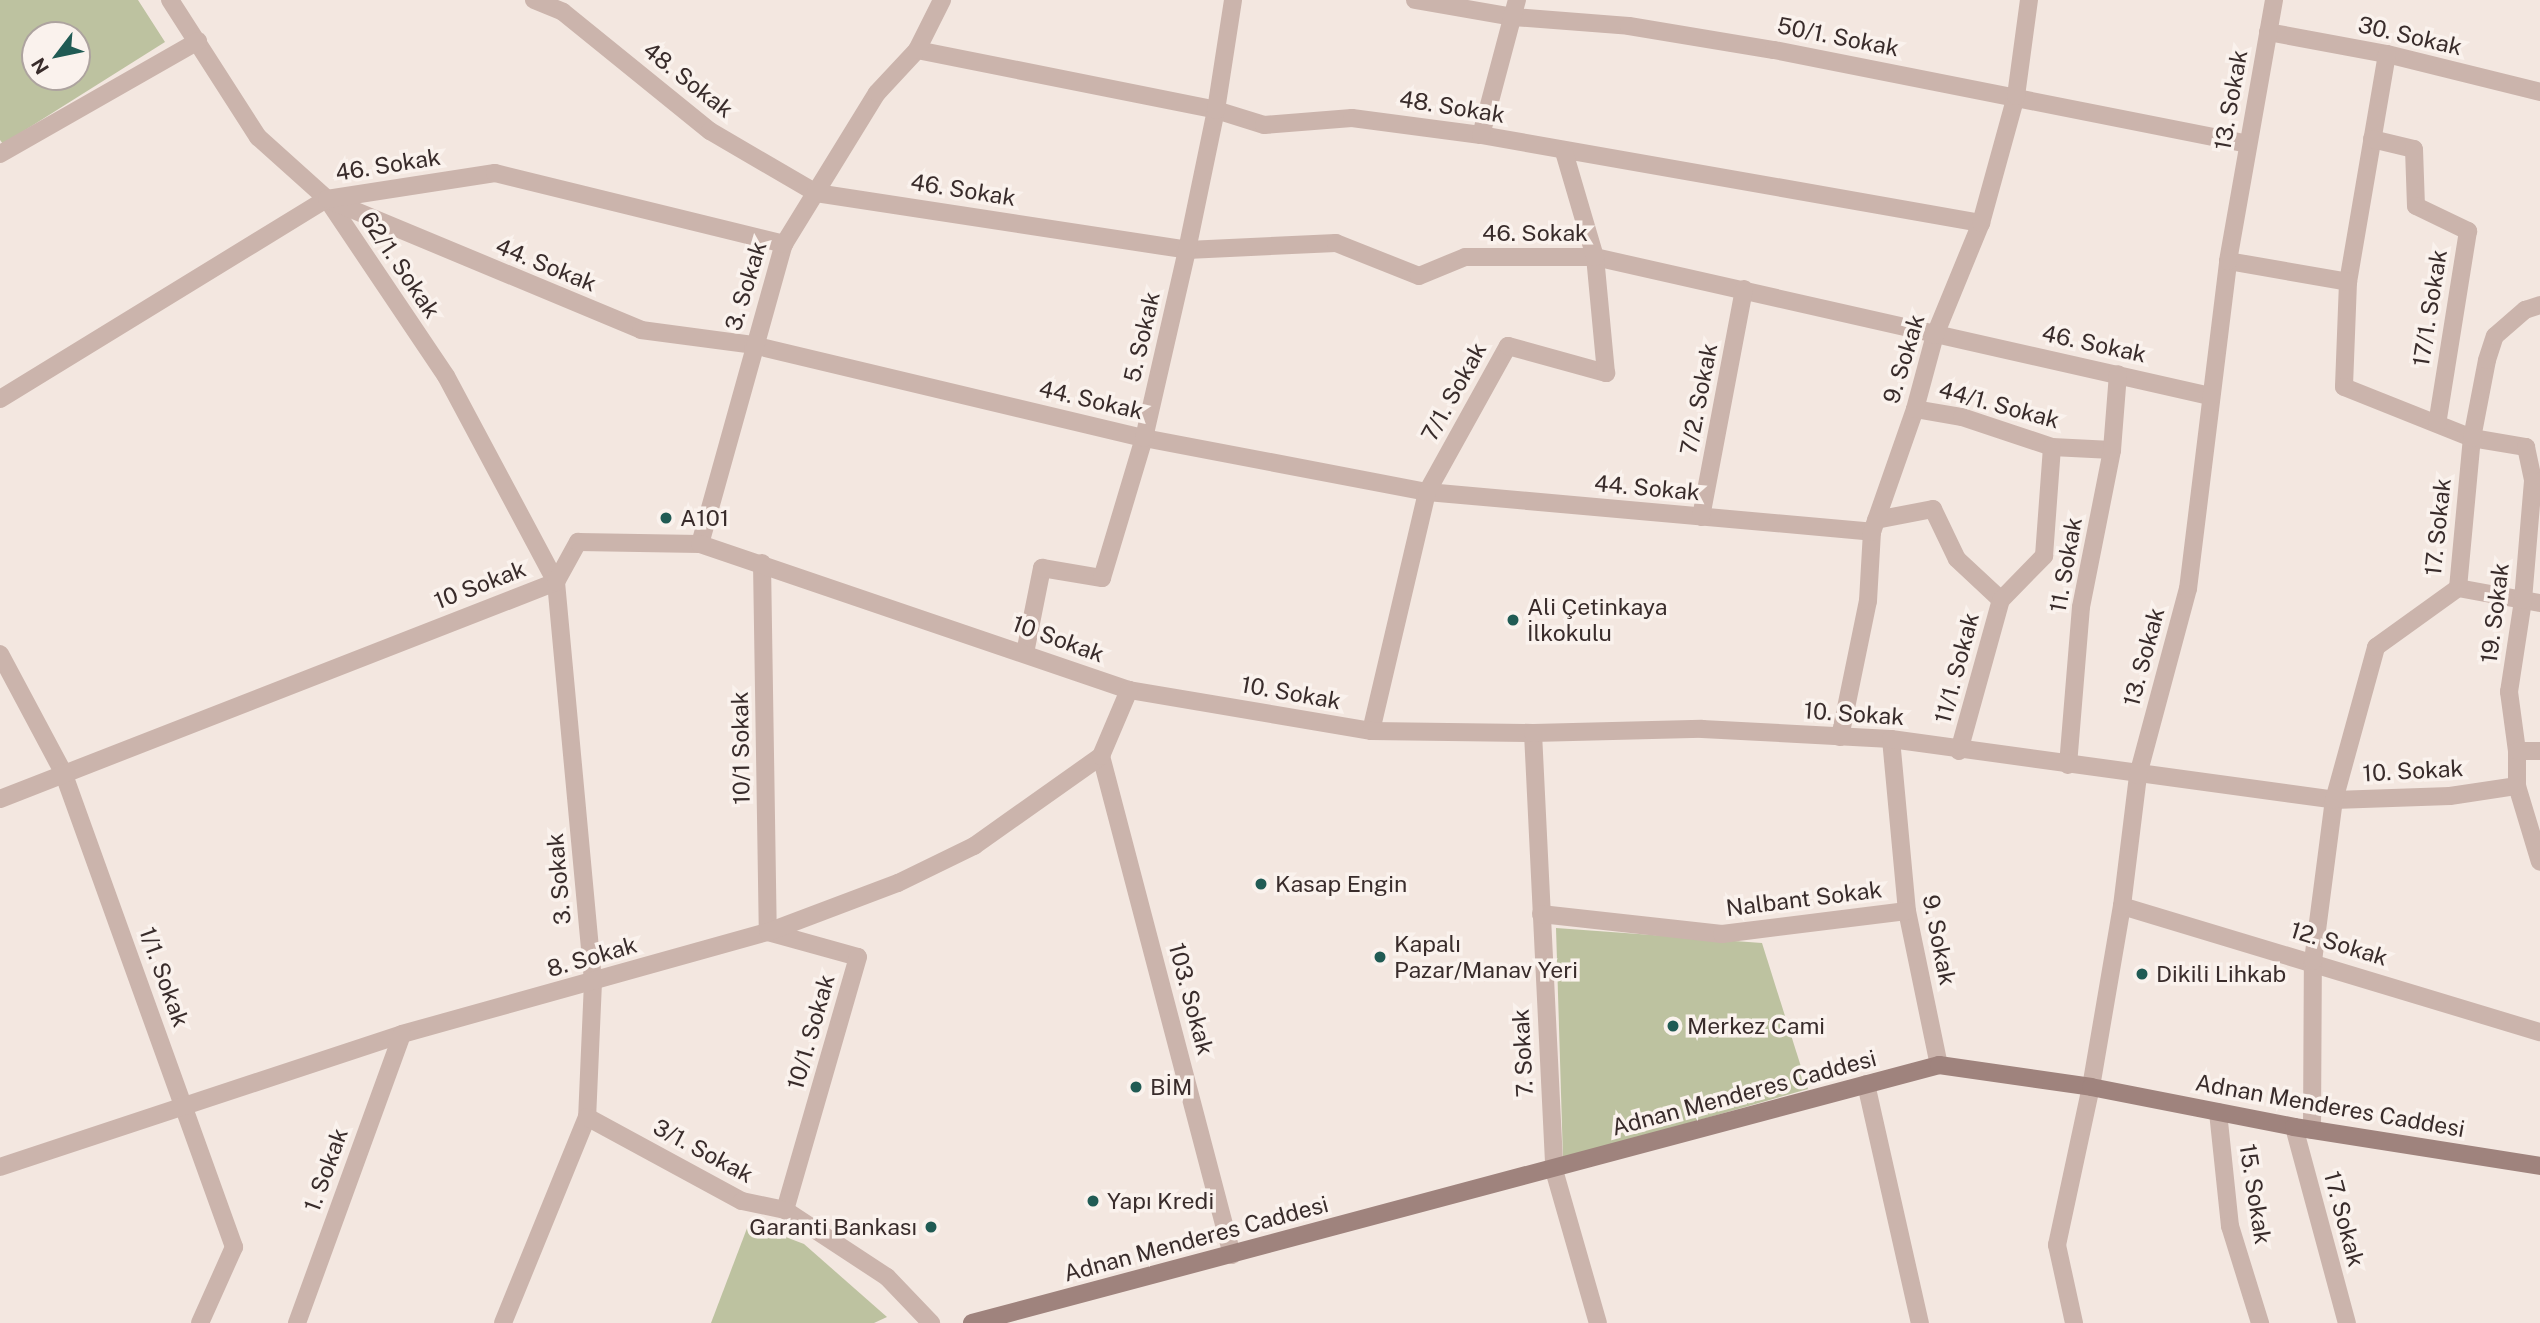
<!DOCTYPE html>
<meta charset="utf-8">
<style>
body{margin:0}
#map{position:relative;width:2540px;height:1323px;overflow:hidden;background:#f3e7e0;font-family:"Public Sans",sans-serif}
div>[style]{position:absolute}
.green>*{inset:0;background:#bdc2a0}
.street>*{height:18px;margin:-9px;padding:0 9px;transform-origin:9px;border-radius:9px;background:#cbb4ac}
.secondary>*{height:18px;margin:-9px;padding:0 9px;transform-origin:9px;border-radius:9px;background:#9f837d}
.dots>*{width:19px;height:19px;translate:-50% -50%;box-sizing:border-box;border:4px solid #faf2ed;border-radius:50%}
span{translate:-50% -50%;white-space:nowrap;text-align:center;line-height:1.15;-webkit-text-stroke:7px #faf2ed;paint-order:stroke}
.street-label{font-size:23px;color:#392c2b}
.poi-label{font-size:23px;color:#392c2b}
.left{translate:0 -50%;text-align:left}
.right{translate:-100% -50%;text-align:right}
.north{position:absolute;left:21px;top:21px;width:70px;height:70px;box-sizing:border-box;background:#faf2ed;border:2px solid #ada39f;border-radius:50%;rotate:238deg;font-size:19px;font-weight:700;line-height:28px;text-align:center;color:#392c2b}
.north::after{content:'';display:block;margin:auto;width:24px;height:32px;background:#205b54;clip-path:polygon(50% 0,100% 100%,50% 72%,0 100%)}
</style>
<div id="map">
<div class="green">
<div style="clip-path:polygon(evenodd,0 0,138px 0,165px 42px,3px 144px,0 140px,0 0,35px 35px,77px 35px,77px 77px,35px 77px,35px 35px)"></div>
<div style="clip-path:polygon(1556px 928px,1762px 943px,1808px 1089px,1563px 1159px)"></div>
<div style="clip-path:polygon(749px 1223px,804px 1244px,887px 1317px,874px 1323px,711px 1323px)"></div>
</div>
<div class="street">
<div style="left:170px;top:0;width:163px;rotate:57.3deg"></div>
<div style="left:258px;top:137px;width:93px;rotate:41.9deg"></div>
<div style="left:327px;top:199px;width:213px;rotate:56.1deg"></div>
<div style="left:446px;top:376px;width:234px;rotate:61.9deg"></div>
<div style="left:556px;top:582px;width:402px;rotate:84.7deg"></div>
<div style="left:593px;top:982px;width:135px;rotate:92.5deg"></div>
<div style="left:587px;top:1117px;width:222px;rotate:112.2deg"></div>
<div style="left:534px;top:0;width:31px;rotate:22deg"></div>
<div style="left:563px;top:12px;width:189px;rotate:39deg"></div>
<div style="left:710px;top:131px;width:123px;rotate:30.3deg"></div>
<div style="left:816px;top:193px;width:375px;rotate:8.7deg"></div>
<div style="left:1187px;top:250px;width:149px;rotate:-2.7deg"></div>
<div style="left:1336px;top:243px;width:89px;rotate:21.7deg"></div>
<div style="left:1419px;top:276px;width:50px;rotate:-22.4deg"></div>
<div style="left:1465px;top:257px;width:130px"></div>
<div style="left:1595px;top:257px;width:631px;rotate:12.74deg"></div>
<div style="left:1415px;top:0;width:99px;rotate:9.8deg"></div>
<div style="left:1513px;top:17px;width:116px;rotate:4.4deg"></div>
<div style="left:1629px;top:26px;width:147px;rotate:9.4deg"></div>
<div style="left:1774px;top:50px;width:483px;rotate:11.2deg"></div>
<div style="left:2268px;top:32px;width:121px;rotate:10.5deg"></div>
<div style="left:2387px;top:54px;width:158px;rotate:13.9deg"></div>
<div style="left:917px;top:50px;width:305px;rotate:11.3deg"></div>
<div style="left:1216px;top:110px;width:50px;rotate:17.4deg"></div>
<div style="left:1264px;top:125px;width:88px;rotate:-4.5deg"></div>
<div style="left:1352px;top:118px;width:130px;rotate:7.5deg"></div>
<div style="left:1481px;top:135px;width:508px;rotate:9.98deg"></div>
<div style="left:2387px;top:54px;width:231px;rotate:99.7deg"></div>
<div style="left:2348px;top:282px;width:105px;rotate:92.2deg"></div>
<div style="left:2344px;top:387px;width:138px;rotate:21.7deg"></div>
<div style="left:2472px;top:438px;width:55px;rotate:9.5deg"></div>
<div style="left:2526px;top:447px;width:35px;rotate:78deg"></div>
<div style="left:2533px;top:481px;width:7px;rotate:8deg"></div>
<div style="left:1481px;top:135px;width:140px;rotate:-75.1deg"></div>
<div style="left:2372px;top:139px;width:43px;rotate:13.4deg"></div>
<div style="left:2414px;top:149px;width:57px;rotate:88deg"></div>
<div style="left:2416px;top:206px;width:58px;rotate:25.7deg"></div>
<div style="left:2468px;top:231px;width:195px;rotate:99.1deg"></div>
<div style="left:0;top:154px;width:228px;rotate:-29.7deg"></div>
<div style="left:327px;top:199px;width:340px;rotate:22.6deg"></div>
<div style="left:641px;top:330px;width:113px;rotate:7.6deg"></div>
<div style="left:753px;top:345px;width:402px;rotate:13.4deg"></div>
<div style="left:1144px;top:438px;width:288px;rotate:10.8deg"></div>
<div style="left:1427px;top:492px;width:447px;rotate:5.1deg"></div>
<div style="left:2228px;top:261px;width:122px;rotate:9.9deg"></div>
<div style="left:0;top:399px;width:383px;rotate:-31.5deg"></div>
<div style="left:327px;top:199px;width:170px;rotate:-8.8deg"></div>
<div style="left:495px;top:173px;width:298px;rotate:13.8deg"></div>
<div style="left:1915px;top:409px;width:48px;rotate:9.7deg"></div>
<div style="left:1962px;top:417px;width:95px;rotate:18.4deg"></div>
<div style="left:2052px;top:447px;width:60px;rotate:2.9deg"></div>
<div style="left:1701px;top:517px;width:232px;rotate:-79.3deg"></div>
<div style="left:1876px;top:520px;width:58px;rotate:-10.9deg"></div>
<div style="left:1933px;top:509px;width:55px;rotate:64.4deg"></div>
<div style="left:1957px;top:559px;width:60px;rotate:43deg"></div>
<div style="left:700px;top:544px;width:312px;rotate:-74.4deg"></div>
<div style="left:784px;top:244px;width:177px;rotate:-58.4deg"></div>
<div style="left:877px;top:93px;width:59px;rotate:-47.1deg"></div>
<div style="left:917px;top:50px;width:56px;rotate:-63.4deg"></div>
<div style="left:762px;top:563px;width:369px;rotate:89.1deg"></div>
<div style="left:768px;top:932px;width:93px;rotate:15.5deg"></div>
<div style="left:858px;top:957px;width:263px;rotate:106.1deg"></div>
<div style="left:2458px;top:588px;width:83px;rotate:10.4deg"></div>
<div style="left:1025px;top:653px;width:87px;rotate:-78.7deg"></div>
<div style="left:1042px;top:568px;width:61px;rotate:9.5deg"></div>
<div style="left:1102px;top:578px;width:146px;rotate:-73.3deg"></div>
<div style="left:1144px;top:438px;width:193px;rotate:-77.1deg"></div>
<div style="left:1187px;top:250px;width:143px;rotate:-78.3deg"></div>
<div style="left:1216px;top:110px;width:111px;rotate:-81.2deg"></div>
<div style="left:0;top:654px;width:134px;rotate:61.9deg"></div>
<div style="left:63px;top:772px;width:505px;rotate:70.2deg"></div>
<div style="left:234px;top:1247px;width:83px;rotate:114.1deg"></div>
<div style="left:1371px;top:731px;width:245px;rotate:-76.8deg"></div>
<div style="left:1427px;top:492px;width:167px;rotate:-61deg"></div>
<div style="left:1508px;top:346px;width:102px;rotate:15.4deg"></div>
<div style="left:1606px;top:373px;width:117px;rotate:-95.4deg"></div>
<div style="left:1595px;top:257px;width:109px;rotate:-106.4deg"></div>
<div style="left:1533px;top:733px;width:438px;rotate:87.2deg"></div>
<div style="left:1554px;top:1170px;width:159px;rotate:74deg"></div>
<div style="left:1840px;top:737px;width:139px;rotate:-78.4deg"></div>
<div style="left:1868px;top:601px;width:69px;rotate:-86.7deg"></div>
<div style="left:1872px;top:532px;width:130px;rotate:-70.7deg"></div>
<div style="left:1915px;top:409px;width:77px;rotate:-74.9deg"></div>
<div style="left:1935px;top:335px;width:121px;rotate:-67.7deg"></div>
<div style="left:1981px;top:223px;width:132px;rotate:-74.6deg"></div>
<div style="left:2016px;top:96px;width:97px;rotate:-82.3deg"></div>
<div style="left:1891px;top:739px;width:173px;rotate:84.7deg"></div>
<div style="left:1907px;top:911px;width:157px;rotate:78.3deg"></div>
<div style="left:1959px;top:751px;width:157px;rotate:-74.5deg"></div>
<div style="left:2001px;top:600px;width:62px;rotate:-45.7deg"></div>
<div style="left:2044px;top:556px;width:109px;rotate:-85.8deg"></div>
<div style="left:2517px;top:751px;width:60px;rotate:-97.7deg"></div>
<div style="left:2509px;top:692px;width:93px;rotate:-81.3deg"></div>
<div style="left:2523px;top:600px;width:119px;rotate:-85.2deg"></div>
<div style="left:1101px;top:756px;width:516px;rotate:75.29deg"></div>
<div style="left:2068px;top:765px;width:159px;rotate:-85.3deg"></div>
<div style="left:2081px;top:607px;width:160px;rotate:-78.8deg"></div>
<div style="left:2112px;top:450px;width:76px;rotate:-85.5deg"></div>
<div style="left:2517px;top:786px;width:79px;rotate:73.2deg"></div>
<div style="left:0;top:799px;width:597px;rotate:-21.32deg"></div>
<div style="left:556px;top:582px;width:46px;rotate:-61.2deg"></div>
<div style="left:578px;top:542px;width:122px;rotate:0.9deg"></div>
<div style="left:700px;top:544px;width:453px;rotate:18.8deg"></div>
<div style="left:1129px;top:690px;width:245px;rotate:9.6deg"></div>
<div style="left:1371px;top:731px;width:162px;rotate:0.7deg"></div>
<div style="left:1533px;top:733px;width:169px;rotate:-1.4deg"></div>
<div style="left:1702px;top:729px;width:189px;rotate:3deg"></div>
<div style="left:1891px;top:739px;width:447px;rotate:7.8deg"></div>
<div style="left:2334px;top:800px;width:116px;rotate:-2deg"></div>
<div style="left:2450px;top:796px;width:68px;rotate:-8.5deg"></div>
<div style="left:2517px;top:786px;width:35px;rotate:-90deg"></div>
<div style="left:2517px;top:751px;width:23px"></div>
<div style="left:2122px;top:906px;width:437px;rotate:16.8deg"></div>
<div style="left:1541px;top:914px;width:182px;rotate:6.3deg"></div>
<div style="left:1722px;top:934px;width:186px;rotate:-7.1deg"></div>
<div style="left:1866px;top:1084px;width:245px;rotate:77.3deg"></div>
<div style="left:2218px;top:1112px;width:115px;rotate:84deg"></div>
<div style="left:2230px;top:1226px;width:102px;rotate:72.8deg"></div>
<div style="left:587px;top:1117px;width:176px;rotate:28.5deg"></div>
<div style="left:742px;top:1201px;width:44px;rotate:11.8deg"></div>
<div style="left:785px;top:1210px;width:122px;rotate:33.3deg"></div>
<div style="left:887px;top:1277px;width:64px;rotate:46.3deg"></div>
<div style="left:2294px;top:1127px;width:203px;rotate:74.9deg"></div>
<div style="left:2312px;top:1130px;width:169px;rotate:-89.7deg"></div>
<div style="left:2313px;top:961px;width:162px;rotate:-82.6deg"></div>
<div style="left:2334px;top:800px;width:159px;rotate:-74.6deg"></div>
<div style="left:2376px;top:647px;width:101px;rotate:-35.7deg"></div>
<div style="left:2458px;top:588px;width:151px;rotate:-84.7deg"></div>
<div style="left:2472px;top:438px;width:79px;rotate:-79.1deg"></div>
<div style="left:2487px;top:360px;width:25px;rotate:-72deg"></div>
<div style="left:2495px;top:336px;width:40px;rotate:-41deg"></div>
<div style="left:2525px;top:310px;width:16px;rotate:-18deg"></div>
<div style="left:0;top:1167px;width:423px;rotate:-18.3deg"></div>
<div style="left:402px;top:1034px;width:380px;rotate:-15.6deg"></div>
<div style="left:768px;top:932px;width:139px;rotate:-20.7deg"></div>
<div style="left:898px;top:883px;width:85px;rotate:-26deg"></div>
<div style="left:974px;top:846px;width:156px;rotate:-35.3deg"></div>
<div style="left:1101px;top:756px;width:72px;rotate:-67deg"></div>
<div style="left:297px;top:1323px;width:307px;rotate:-70deg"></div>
<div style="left:2074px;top:1323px;width:80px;rotate:-102.3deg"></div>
<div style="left:2057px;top:1245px;width:162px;rotate:-77.9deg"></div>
<div style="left:2091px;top:1087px;width:184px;rotate:-80.3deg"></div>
<div style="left:2122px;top:906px;width:132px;rotate:-83deg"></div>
<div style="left:2138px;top:775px;width:193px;rotate:-75deg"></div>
<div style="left:2188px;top:589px;width:330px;rotate:-83deg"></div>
<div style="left:2228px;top:261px;width:265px;rotate:-80deg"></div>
</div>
<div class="secondary">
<div style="left:972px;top:1323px;width:1001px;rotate:-14.94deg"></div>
<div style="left:1939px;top:1065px;width:154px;rotate:8.2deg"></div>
<div style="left:2091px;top:1087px;width:207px;rotate:11.1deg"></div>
<div style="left:2294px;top:1127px;width:249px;rotate:9deg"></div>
</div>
<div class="dots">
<div style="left:666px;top:518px;background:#205b54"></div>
<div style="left:1513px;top:620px;background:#205b54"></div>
<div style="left:1261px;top:884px;background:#205b54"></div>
<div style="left:1380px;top:957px;background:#205b54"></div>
<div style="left:2142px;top:974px;background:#205b54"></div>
<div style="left:1673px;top:1026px;background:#205b54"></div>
<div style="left:1136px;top:1087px;background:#205b54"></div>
<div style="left:1093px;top:1201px;background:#205b54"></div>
<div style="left:931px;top:1227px;background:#205b54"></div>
</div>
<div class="street-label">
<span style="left:2410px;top:36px;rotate:13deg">30. Sokak</span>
<span style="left:1838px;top:37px;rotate:11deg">50/1. Sokak</span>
<span style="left:688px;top:80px;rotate:38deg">48. Sokak</span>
<span style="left:2231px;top:100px;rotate:-80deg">13. Sokak</span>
<span style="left:1452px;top:107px;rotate:9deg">48. Sokak</span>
<span style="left:388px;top:165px;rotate:-9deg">46. Sokak</span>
<span style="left:963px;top:190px;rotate:9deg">46. Sokak</span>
<span style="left:1535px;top:233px">46. Sokak</span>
<span style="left:400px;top:265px;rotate:56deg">62/1. Sokak</span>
<span style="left:546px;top:265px;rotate:22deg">44. Sokak</span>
<span style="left:746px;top:286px;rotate:-73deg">3. Sokak</span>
<span style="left:2430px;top:308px;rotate:-81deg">17/1. Sokak</span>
<span style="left:1142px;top:337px;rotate:-77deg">5. Sokak</span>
<span style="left:2094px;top:344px;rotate:12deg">46. Sokak</span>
<span style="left:1904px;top:359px;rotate:-73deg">9. Sokak</span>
<span style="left:1454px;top:392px;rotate:-61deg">7/1. Sokak</span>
<span style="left:1699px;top:399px;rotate:-79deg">7/2. Sokak</span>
<span style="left:1091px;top:400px;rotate:13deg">44. Sokak</span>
<span style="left:1999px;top:405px;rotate:15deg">44/1. Sokak</span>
<span style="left:1647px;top:488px;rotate:5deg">44. Sokak</span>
<span style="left:2438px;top:527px;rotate:-84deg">17. Sokak</span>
<span style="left:2066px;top:565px;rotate:-80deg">11. Sokak</span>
<span style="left:480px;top:585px;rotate:-21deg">10 Sokak</span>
<span style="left:2495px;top:613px;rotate:-83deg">19. Sokak</span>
<span style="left:1058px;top:639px;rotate:20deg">10 Sokak</span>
<span style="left:2144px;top:657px;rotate:-75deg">13. Sokak</span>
<span style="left:1957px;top:668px;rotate:-75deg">11/1. Sokak</span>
<span style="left:1291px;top:693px;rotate:10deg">10. Sokak</span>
<span style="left:1854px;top:714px;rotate:4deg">10. Sokak</span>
<span style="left:741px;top:748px;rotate:-91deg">10/1 Sokak</span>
<span style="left:2413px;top:771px;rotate:-3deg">10. Sokak</span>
<span style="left:559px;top:879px;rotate:-95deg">3. Sokak</span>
<span style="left:1804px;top:899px;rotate:-7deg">Nalbant Sokak</span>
<span style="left:1939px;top:940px;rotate:79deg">9. Sokak</span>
<span style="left:2339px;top:944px;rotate:17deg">12. Sokak</span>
<span style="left:592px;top:957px;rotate:-16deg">8. Sokak</span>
<span style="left:164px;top:977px;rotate:70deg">1/1. Sokak</span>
<span style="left:1191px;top:999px;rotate:75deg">103. Sokak</span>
<span style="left:811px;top:1032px;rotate:-74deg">10/1. Sokak</span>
<span style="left:1523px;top:1053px;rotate:-93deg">7. Sokak</span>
<span style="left:1744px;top:1093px;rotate:-15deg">Adnan Menderes Caddesi</span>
<span style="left:2330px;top:1106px;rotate:10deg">Adnan Menderes Caddesi</span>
<span style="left:703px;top:1151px;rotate:28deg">3/1. Sokak</span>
<span style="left:326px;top:1170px;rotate:-70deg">1. Sokak</span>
<span style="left:2255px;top:1194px;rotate:81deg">15. Sokak</span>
<span style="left:2344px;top:1219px;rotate:75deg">17. Sokak</span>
<span style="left:1196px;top:1239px;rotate:-15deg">Adnan Menderes Caddesi</span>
</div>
<div class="poi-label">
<span class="left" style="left:680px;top:518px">A101</span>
<span class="left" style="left:1527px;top:620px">Ali Çetinkaya<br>İlkokulu</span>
<span class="left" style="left:1275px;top:884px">Kasap Engin</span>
<span class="left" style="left:1394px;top:957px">Kapalı<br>Pazar/Manav Yeri</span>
<span class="left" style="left:2156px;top:974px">Dikili Lihkab</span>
<span class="left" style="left:1687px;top:1026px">Merkez Cami</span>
<span class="left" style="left:1150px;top:1087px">BİM</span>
<span class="left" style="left:1107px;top:1201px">Yapı Kredi</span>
<span class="right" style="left:917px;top:1227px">Garanti Bankası</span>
</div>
<div class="north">N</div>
</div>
